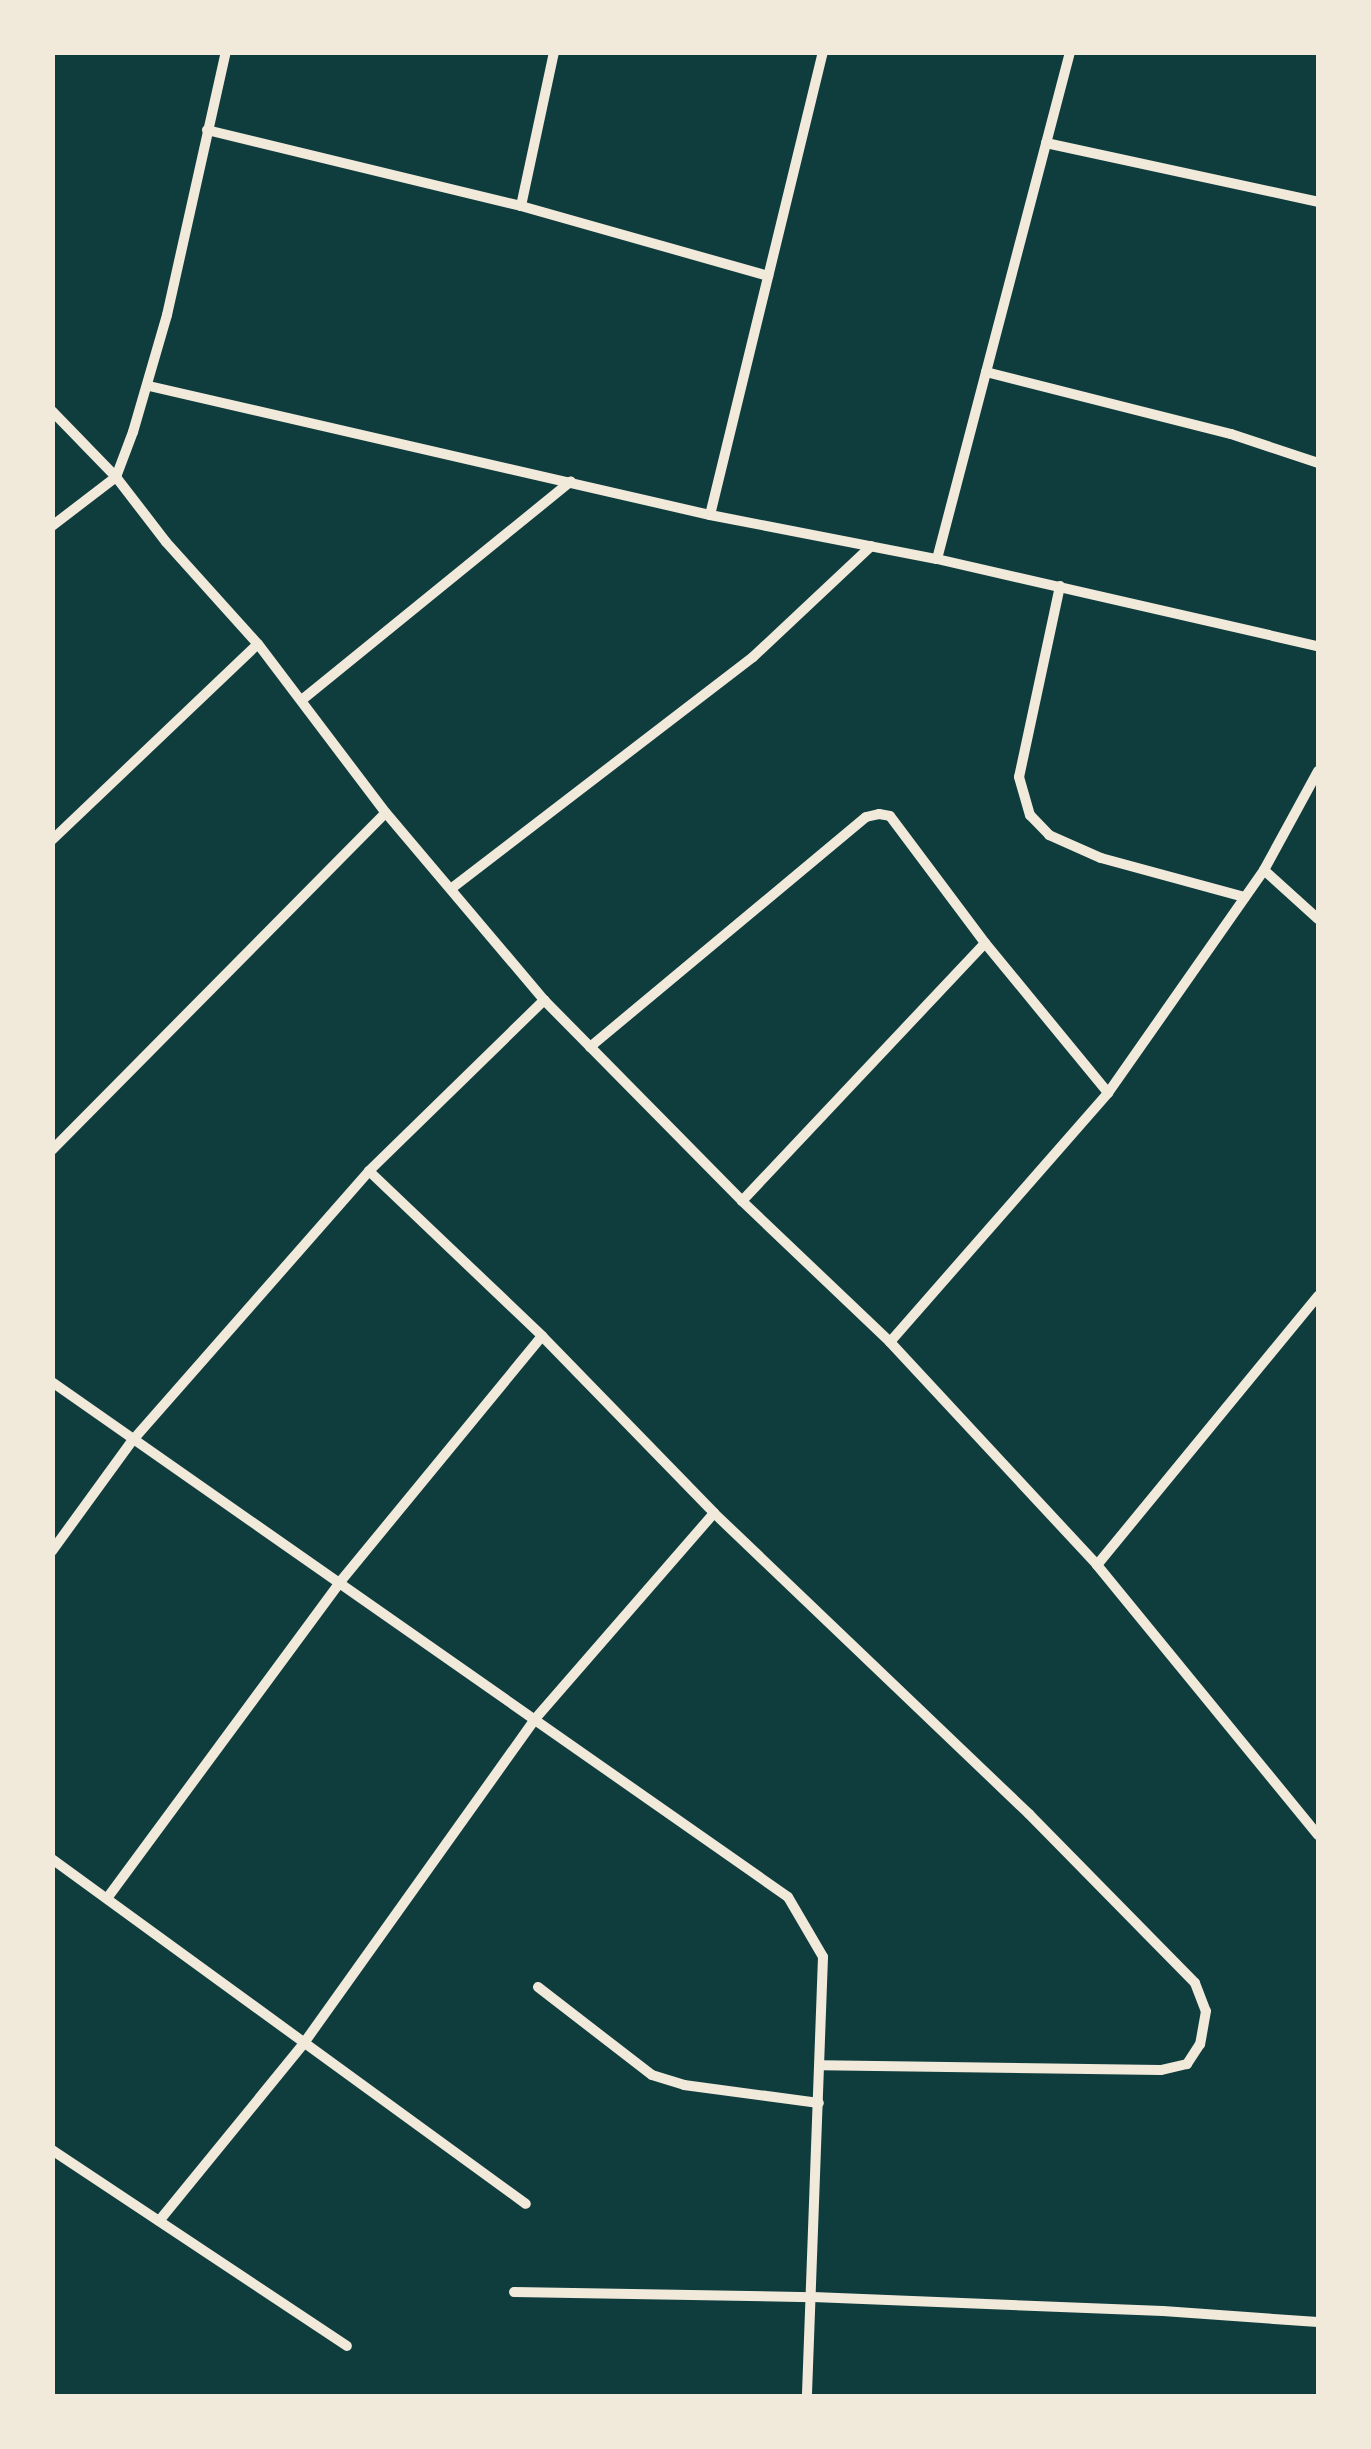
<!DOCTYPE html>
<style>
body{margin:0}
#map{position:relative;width:1371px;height:2449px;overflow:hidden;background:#0f3d3e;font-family:Manrope,sans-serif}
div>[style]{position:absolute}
.minor>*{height:10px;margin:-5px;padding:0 5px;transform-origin:5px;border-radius:5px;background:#f1e9da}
span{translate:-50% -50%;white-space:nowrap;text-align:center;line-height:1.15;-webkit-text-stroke:9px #f1e9da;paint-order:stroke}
.frame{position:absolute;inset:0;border:55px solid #f1e9da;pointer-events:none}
</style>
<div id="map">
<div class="minor">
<div style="left:207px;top:130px;width:323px;rotate:13.6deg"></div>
<div style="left:521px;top:206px;width:257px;rotate:15.8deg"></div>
<div style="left:1046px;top:143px;width:278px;rotate:12.2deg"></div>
<div style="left:521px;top:206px;width:157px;rotate:-77.9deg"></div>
<div style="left:986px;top:372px;width:253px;rotate:14.2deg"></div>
<div style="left:1231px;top:434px;width:92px;rotate:18.4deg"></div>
<div style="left:149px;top:386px;width:576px;rotate:12.95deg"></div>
<div style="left:710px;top:515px;width:231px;rotate:11deg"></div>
<div style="left:937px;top:559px;width:391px;rotate:12.9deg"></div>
<div style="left:52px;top:411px;width:92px;rotate:45.9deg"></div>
<div style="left:116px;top:477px;width:82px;rotate:52.4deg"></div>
<div style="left:166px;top:542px;width:137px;rotate:48deg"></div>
<div style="left:258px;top:644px;width:212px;rotate:52.9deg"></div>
<div style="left:386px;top:813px;width:245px;rotate:49.8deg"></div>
<div style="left:544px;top:1000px;width:282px;rotate:45.4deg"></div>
<div style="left:742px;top:1201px;width:204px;rotate:43.6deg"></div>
<div style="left:890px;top:1342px;width:304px;rotate:47.1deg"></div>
<div style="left:1097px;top:1565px;width:349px;rotate:50.7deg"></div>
<div style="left:710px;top:515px;width:477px;rotate:-76.3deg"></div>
<div style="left:52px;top:526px;width:81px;rotate:-37.4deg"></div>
<div style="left:116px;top:477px;width:48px;rotate:-69.3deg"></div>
<div style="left:133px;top:432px;width:122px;rotate:-73.8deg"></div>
<div style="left:167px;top:315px;width:270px;rotate:-77.4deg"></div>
<div style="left:937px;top:559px;width:524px;rotate:-75.3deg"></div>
<div style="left:1060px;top:586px;width:195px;rotate:102.1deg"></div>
<div style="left:1019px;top:777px;width:40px;rotate:74deg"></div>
<div style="left:1030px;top:815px;width:28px;rotate:46deg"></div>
<div style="left:1049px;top:835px;width:57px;rotate:23.9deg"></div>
<div style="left:1101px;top:858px;width:149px;rotate:15.2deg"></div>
<div style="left:303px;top:699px;width:345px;rotate:-39.1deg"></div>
<div style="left:52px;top:840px;width:284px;rotate:-43.6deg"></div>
<div style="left:1264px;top:870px;width:73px;rotate:42.2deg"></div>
<div style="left:452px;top:888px;width:379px;rotate:-37.5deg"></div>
<div style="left:753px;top:657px;width:162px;rotate:-43.2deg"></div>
<div style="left:590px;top:1047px;width:359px;rotate:-39.8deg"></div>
<div style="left:866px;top:817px;width:13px;rotate:-13deg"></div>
<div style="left:879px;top:814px;width:11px;rotate:10deg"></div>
<div style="left:890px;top:816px;width:159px;rotate:53.2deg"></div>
<div style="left:985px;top:943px;width:194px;rotate:50.6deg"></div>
<div style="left:52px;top:1150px;width:474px;rotate:-45.3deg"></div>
<div style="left:369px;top:1171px;width:239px;rotate:43.6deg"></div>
<div style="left:542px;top:1336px;width:247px;rotate:45.8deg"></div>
<div style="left:714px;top:1513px;width:436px;rotate:43.7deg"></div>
<div style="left:1029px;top:1814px;width:237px;rotate:45.5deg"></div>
<div style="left:1195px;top:1983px;width:30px;rotate:69deg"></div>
<div style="left:1206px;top:2011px;width:34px;rotate:100deg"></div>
<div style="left:1200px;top:2044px;width:24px;rotate:123deg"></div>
<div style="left:1187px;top:2064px;width:27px;rotate:167deg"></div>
<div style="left:1161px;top:2070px;width:339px;rotate:-179.2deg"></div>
<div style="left:742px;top:1201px;width:354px;rotate:-46.7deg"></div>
<div style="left:890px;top:1342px;width:331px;rotate:-48.8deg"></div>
<div style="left:1108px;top:1093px;width:272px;rotate:-55deg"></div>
<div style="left:1264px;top:870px;width:113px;rotate:-61.4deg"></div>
<div style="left:52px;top:1382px;width:898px;rotate:34.98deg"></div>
<div style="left:788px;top:1897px;width:69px;rotate:59.7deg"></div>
<div style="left:823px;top:1957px;width:439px;rotate:92.1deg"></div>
<div style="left:52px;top:1551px;width:136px;rotate:-54deg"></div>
<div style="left:132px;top:1441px;width:359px;rotate:-48.7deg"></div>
<div style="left:369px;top:1171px;width:245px;rotate:-44.3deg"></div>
<div style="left:1097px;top:1565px;width:348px;rotate:-50.6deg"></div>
<div style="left:52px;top:1859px;width:586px;rotate:36.05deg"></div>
<div style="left:108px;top:1897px;width:391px;rotate:-53.6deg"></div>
<div style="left:340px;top:1582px;width:318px;rotate:-50.6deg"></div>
<div style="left:538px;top:1987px;width:144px;rotate:37.7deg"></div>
<div style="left:652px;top:2075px;width:34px;rotate:17deg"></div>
<div style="left:684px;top:2085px;width:136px;rotate:7.6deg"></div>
<div style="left:52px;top:2150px;width:354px;rotate:33.6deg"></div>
<div style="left:159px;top:2221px;width:230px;rotate:-50.8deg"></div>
<div style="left:304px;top:2043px;width:398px;rotate:-54.5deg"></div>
<div style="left:535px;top:1719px;width:273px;rotate:-49deg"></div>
<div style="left:514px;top:2292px;width:299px;rotate:1deg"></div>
<div style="left:813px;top:2297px;width:350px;rotate:2.3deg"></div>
<div style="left:1163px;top:2311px;width:155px;rotate:4.1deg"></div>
</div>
<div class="frame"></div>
</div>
